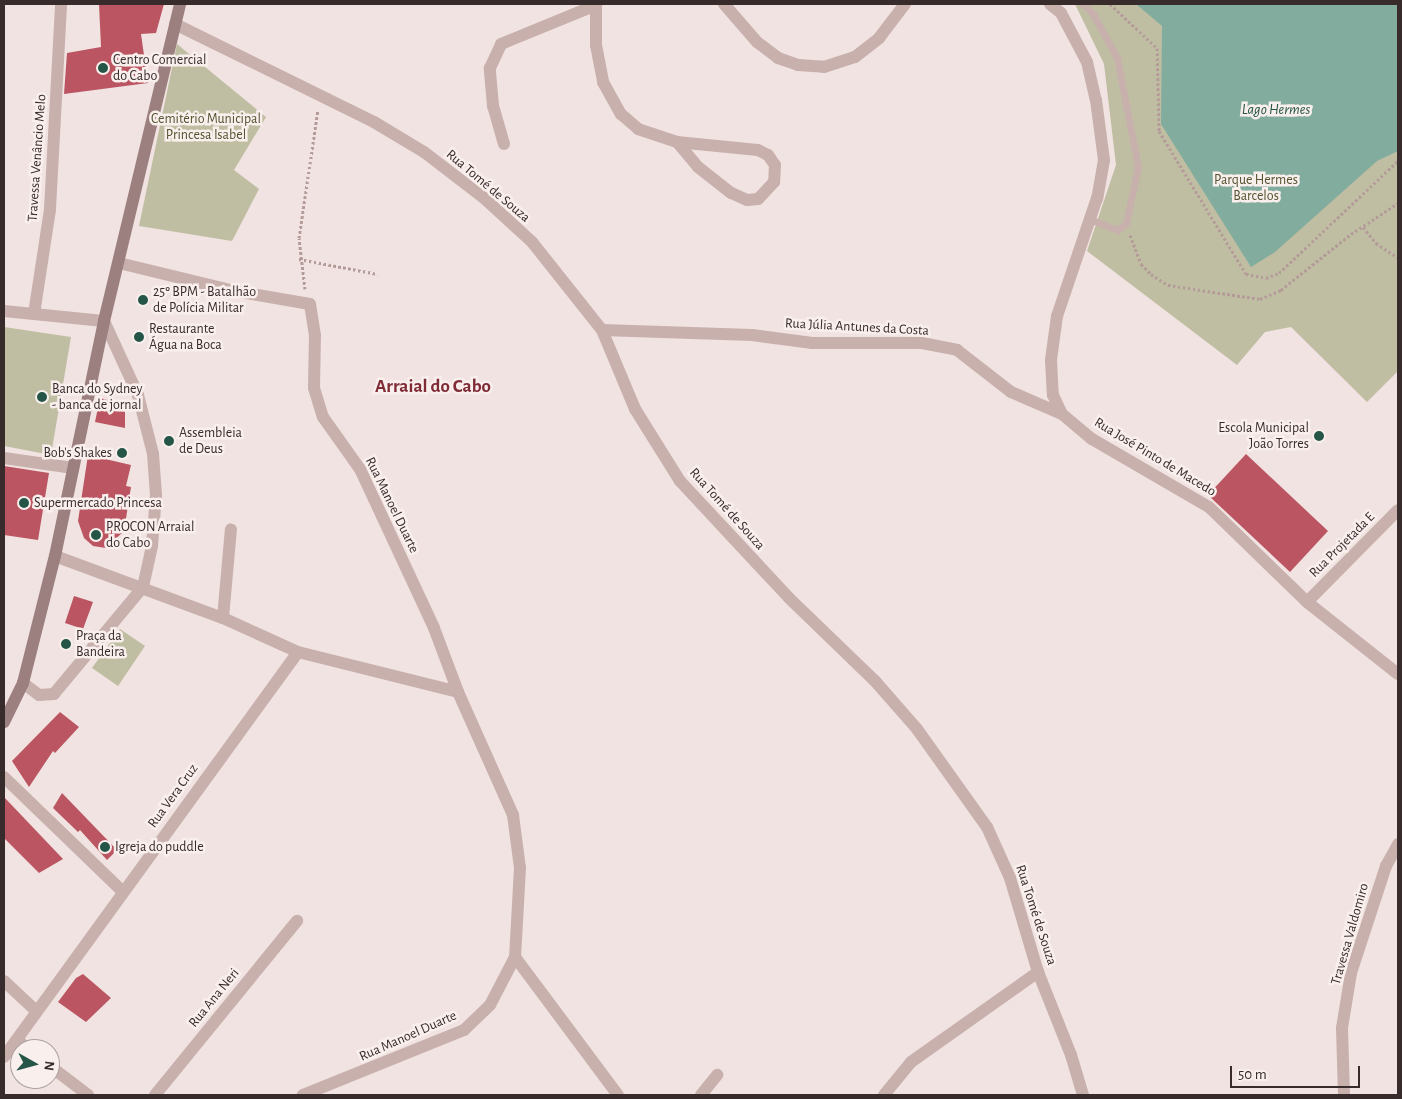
<!DOCTYPE html>
<meta charset="utf-8">
<style>
body{margin:0}
#map{position:relative;width:1402px;height:1099px;overflow:hidden;background:#f1e3e1;font-family:"Alegreya Sans",sans-serif}
div>[style]{position:absolute}
.green>*{inset:0;background:#bfbea2}
.water>*{inset:0;background:#82ac9e}
.building>*{inset:0;background:#bb5561}
.path>*{height:3px;margin-top:-1.5px;transform-origin:0;background:repeating-linear-gradient(90deg,#b49a98 0 2.5px,transparent 0 5px)}
.service>*{height:7px;margin:-3.5px;padding:0 3.5px;transform-origin:3.5px;border-radius:3.5px;background:#c8b0ad}
.minor>*{height:12px;margin:-6px;padding:0 6px;transform-origin:6px;border-radius:6px;background:#c8b0ad}
.secondary>*{height:12px;margin:-6px;padding:0 6px;transform-origin:6px;border-radius:6px;background:#9c7f7f}
.dots>*{width:14px;height:14px;translate:-50% -50%;box-sizing:border-box;border:2px solid #f9efed;border-radius:50%}
span{translate:-50% -50%;white-space:nowrap;text-align:center;line-height:1.15;-webkit-text-stroke:5px #f9efed;paint-order:stroke}
.poi-label{font-size:14px;color:#382b2c}
.left{translate:0 -50%;text-align:left}
.right{translate:-100% -50%;text-align:right}
.park-label{font-size:14px;color:#535431}
.street-label{font-size:14px;color:#382b2c}
.water-label{font-size:15px;color:#245547;font-style:italic}
.district-label{font-size:19px;color:#7f2c36;font-weight:700}
.frame{position:absolute;inset:0;border:5px solid #382b2c;pointer-events:none}
.north{position:absolute;left:10px;top:1039px;width:50px;height:50px;box-sizing:border-box;background:#f9efed;border:1px solid #aca1a0;border-radius:50%;rotate:97deg;font-size:14px;font-weight:700;line-height:20px;text-align:center;color:#382b2c}
.north::after{content:'';display:block;margin:auto;width:18px;height:22px;background:#245547;clip-path:polygon(50% 0,100% 100%,50% 72%,0 100%)}
.scale{position:absolute;left:1230px;top:1066px;width:130px;height:22px;box-sizing:border-box;border:2px solid #382b2c;border-top:0;padding-left:6px;font-size:15px;line-height:18px;white-space:nowrap;color:#382b2c;-webkit-text-stroke:4px #f9efed;paint-order:stroke}
</style>
<div id="map">
<div class="green">
<div style="clip-path:polygon(1075px 4px,1398px 4px,1398px 371px,1367px 402px,1291px 327px,1265px 332px,1237px 365px,1087px 251px,1116px 165px,1104px 64px)"></div>
<div style="clip-path:polygon(177px 44px,266px 117px,234px 170px,259px 189px,232px 241px,139px 226px)"></div>
<div style="clip-path:polygon(4px 327px,71px 337px,51px 455px,4px 446px)"></div>
<div style="clip-path:polygon(120px 629px,145px 646px,118px 686px,92px 668px)"></div>
</div>
<div class="water">
<div style="clip-path:polygon(1136px 4px,1398px 4px,1398px 151px,1377px 161px,1275px 252px,1251px 267px,1161px 124px,1162px 26px)"></div>
</div>
<div class="building">
<div style="clip-path:polygon(99px 4px,164px 4px,156px 33px,141px 34px,148px 83px,64px 94px,67px 53px,101px 47px)"></div>
<div style="clip-path:polygon(100px 398px,125px 405px,125px 428px,95px 422px)"></div>
<div style="clip-path:polygon(1246px 454px,1328px 531px,1290px 572px,1208px 495px)"></div>
<div style="clip-path:polygon(88px 455px,131px 465px,126px 486px,131px 487px,124px 531px,106px 548px,93px 546px,84px 538px,78px 521px)"></div>
<div style="clip-path:polygon(4px 466px,49px 473px,38px 540px,4px 535px)"></div>
<div style="clip-path:polygon(74px 596px,93px 602px,83px 629px,65px 623px)"></div>
<div style="clip-path:polygon(60px 712px,79px 727px,55px 753px,53px 751px,29px 787px,12px 761px)"></div>
<div style="clip-path:polygon(62px 793px,117px 850px,107px 860px,80px 830px,78px 832px,53px 808px)"></div>
<div style="clip-path:polygon(4px 797px,63px 859px,39px 873px,4px 838px)"></div>
<div style="clip-path:polygon(83px 974px,111px 998px,86px 1022px,58px 1002px,76px 978px)"></div>
</div>
<div class="path">
<div style="left:1110px;top:4px;width:64px;rotate:43.1deg"></div>
<div style="left:1157px;top:48px;width:83px;rotate:88.6deg"></div>
<div style="left:1159px;top:131px;width:167px;rotate:58.7deg"></div>
<div style="left:1246px;top:274px;width:20px;rotate:11deg"></div>
<div style="left:1266px;top:278px;width:14px;rotate:-21deg"></div>
<div style="left:1279px;top:273px;width:163px;rotate:-43.3deg"></div>
<div style="left:1363px;top:227px;width:21px;rotate:51deg"></div>
<div style="left:1376px;top:243px;width:27px;rotate:34deg"></div>
<div style="left:1130px;top:235px;width:31px;rotate:69deg"></div>
<div style="left:1141px;top:264px;width:14px;rotate:45deg"></div>
<div style="left:1151px;top:274px;width:20px;rotate:33deg"></div>
<div style="left:1168px;top:285px;width:93px;rotate:8.7deg"></div>
<div style="left:1260px;top:299px;width:23px;rotate:-23deg"></div>
<div style="left:1281px;top:290px;width:90px;rotate:-38.7deg"></div>
<div style="left:1351px;top:234px;width:56px;rotate:-33.4deg"></div>
<div style="left:299px;top:259px;width:80px;rotate:10.8deg"></div>
<div style="left:305px;top:289px;width:51px;rotate:-96.7deg"></div>
<div style="left:299px;top:238px;width:129px;rotate:-81.6deg"></div>
</div>
<div class="service">
<div style="left:1083px;top:4px;width:14px;rotate:45deg"></div>
<div style="left:1093px;top:14px;width:50px;rotate:61.4deg"></div>
<div style="left:1117px;top:58px;width:111px;rotate:79.1deg"></div>
<div style="left:1138px;top:167px;width:57px;rotate:102.1deg"></div>
<div style="left:1126px;top:223px;width:11px;rotate:139deg"></div>
<div style="left:1118px;top:230px;width:31px;rotate:-159deg"></div>
</div>
<div class="minor">
<div style="left:596px;top:4px;width:41px;rotate:90deg"></div>
<div style="left:596px;top:45px;width:38px;rotate:79deg"></div>
<div style="left:603px;top:82px;width:37px;rotate:61deg"></div>
<div style="left:621px;top:114px;width:23px;rotate:41deg"></div>
<div style="left:638px;top:129px;width:41px;rotate:18.4deg"></div>
<div style="left:677px;top:142px;width:81px;rotate:5.6deg"></div>
<div style="left:758px;top:150px;width:11px;rotate:27deg"></div>
<div style="left:768px;top:155px;width:12px;rotate:55deg"></div>
<div style="left:775px;top:165px;width:17px;rotate:93deg"></div>
<div style="left:774px;top:182px;width:23px;rotate:133deg"></div>
<div style="left:758px;top:199px;width:11px;rotate:175deg"></div>
<div style="left:747px;top:200px;width:17px;rotate:-156deg"></div>
<div style="left:731px;top:193px;width:42px;rotate:-141.8deg"></div>
<div style="left:698px;top:167px;width:33px;rotate:-130deg"></div>
<div style="left:724px;top:4px;width:50px;rotate:49deg"></div>
<div style="left:757px;top:42px;width:26px;rotate:37deg"></div>
<div style="left:778px;top:58px;width:21px;rotate:19deg"></div>
<div style="left:798px;top:65px;width:26px;rotate:4deg"></div>
<div style="left:824px;top:67px;width:33px;rotate:-18deg"></div>
<div style="left:855px;top:57px;width:31px;rotate:-38deg"></div>
<div style="left:879px;top:38px;width:43px;rotate:-52.6deg"></div>
<div style="left:1050px;top:4px;width:14px;rotate:39deg"></div>
<div style="left:1061px;top:13px;width:55px;rotate:62deg"></div>
<div style="left:1087px;top:62px;width:39px;rotate:77deg"></div>
<div style="left:1096px;top:100px;width:61px;rotate:82.4deg"></div>
<div style="left:1104px;top:160px;width:39px;rotate:100deg"></div>
<div style="left:1097px;top:198px;width:125px;rotate:108.7deg"></div>
<div style="left:1057px;top:316px;width:44px;rotate:97.8deg"></div>
<div style="left:1051px;top:360px;width:35px;rotate:87deg"></div>
<div style="left:1053px;top:395px;width:21px;rotate:65deg"></div>
<div style="left:1062px;top:414px;width:39px;rotate:40deg"></div>
<div style="left:1092px;top:439px;width:135px;rotate:30.2deg"></div>
<div style="left:1209px;top:507px;width:136px;rotate:44.1deg"></div>
<div style="left:1307px;top:602px;width:116px;rotate:38.4deg"></div>
<div style="left:175px;top:24px;width:222px;rotate:26.2deg"></div>
<div style="left:374px;top:122px;width:58px;rotate:31deg"></div>
<div style="left:424px;top:152px;width:76px;rotate:37.5deg"></div>
<div style="left:484px;top:198px;width:65px;rotate:42.5deg"></div>
<div style="left:532px;top:242px;width:112px;rotate:51.5deg"></div>
<div style="left:602px;top:330px;width:86px;rotate:67.3deg"></div>
<div style="left:635px;top:409px;width:85px;rotate:58deg"></div>
<div style="left:680px;top:481px;width:160px;rotate:47deg"></div>
<div style="left:789px;top:598px;width:120px;rotate:44deg"></div>
<div style="left:875px;top:681px;width:64px;rotate:48.8deg"></div>
<div style="left:917px;top:729px;width:120px;rotate:54.5deg"></div>
<div style="left:987px;top:827px;width:56px;rotate:65.7deg"></div>
<div style="left:1010px;top:878px;width:98px;rotate:73.4deg"></div>
<div style="left:1038px;top:972px;width:89px;rotate:68.3deg"></div>
<div style="left:1071px;top:1055px;width:42px;rotate:73.3deg"></div>
<div style="left:504px;top:144px;width:40px;rotate:-106deg"></div>
<div style="left:493px;top:106px;width:38px;rotate:-95deg"></div>
<div style="left:490px;top:68px;width:26px;rotate:-65deg"></div>
<div style="left:501px;top:44px;width:103px;rotate:-22.3deg"></div>
<div style="left:119px;top:263px;width:118px;rotate:13.7deg"></div>
<div style="left:234px;top:291px;width:77px;rotate:9.7deg"></div>
<div style="left:310px;top:304px;width:31px;rotate:81deg"></div>
<div style="left:315px;top:335px;width:53px;rotate:91.1deg"></div>
<div style="left:314px;top:388px;width:30px;rotate:73deg"></div>
<div style="left:323px;top:417px;width:64px;rotate:54.6deg"></div>
<div style="left:360px;top:469px;width:175px;rotate:65deg"></div>
<div style="left:434px;top:628px;width:68px;rotate:69.4deg"></div>
<div style="left:458px;top:692px;width:135px;rotate:65.9deg"></div>
<div style="left:513px;top:815px;width:53px;rotate:82.5deg"></div>
<div style="left:520px;top:868px;width:89px;rotate:93.2deg"></div>
<div style="left:515px;top:957px;width:54px;rotate:117.5deg"></div>
<div style="left:490px;top:1005px;width:36px;rotate:136deg"></div>
<div style="left:464px;top:1030px;width:174px;rotate:158deg"></div>
<div style="left:4px;top:311px;width:100px;rotate:5.7deg"></div>
<div style="left:104px;top:321px;width:81px;rotate:65.3deg"></div>
<div style="left:138px;top:395px;width:61px;rotate:75.7deg"></div>
<div style="left:153px;top:454px;width:41px;rotate:85.8deg"></div>
<div style="left:156px;top:495px;width:51px;rotate:94.5deg"></div>
<div style="left:152px;top:546px;width:42px;rotate:102.4deg"></div>
<div style="left:143px;top:587px;width:139px;rotate:129.8deg"></div>
<div style="left:54px;top:694px;width:15px;rotate:176deg"></div>
<div style="left:39px;top:695px;width:20px;rotate:-143deg"></div>
<div style="left:34px;top:314px;width:106px;rotate:-81.3deg"></div>
<div style="left:50px;top:209px;width:205px;rotate:-86.9deg"></div>
<div style="left:602px;top:330px;width:150px;rotate:1.9deg"></div>
<div style="left:752px;top:335px;width:61px;rotate:7.6deg"></div>
<div style="left:812px;top:343px;width:110px"></div>
<div style="left:922px;top:343px;width:36px;rotate:11deg"></div>
<div style="left:957px;top:350px;width:68px;rotate:37.9deg"></div>
<div style="left:1011px;top:392px;width:56px;rotate:23.3deg"></div>
<div style="left:4px;top:458px;width:70px;rotate:8.2deg"></div>
<div style="left:55px;top:556px;width:179px;rotate:20.3deg"></div>
<div style="left:223px;top:618px;width:82px;rotate:24.4deg"></div>
<div style="left:298px;top:652px;width:165px;rotate:14deg"></div>
<div style="left:1307px;top:602px;width:129px;rotate:-45.3deg"></div>
<div style="left:223px;top:618px;width:89px;rotate:-84.9deg"></div>
<div style="left:4px;top:777px;width:164px;rotate:44deg"></div>
<div style="left:515px;top:957px;width:172px;rotate:53.3deg"></div>
<div style="left:4px;top:981px;width:42px;rotate:43.1deg"></div>
<div style="left:17px;top:1040px;width:14px;rotate:39deg"></div>
<div style="left:4px;top:1057px;width:500px;rotate:-54.02deg"></div>
<div style="left:50px;top:1066px;width:48px;rotate:37.3deg"></div>
<div style="left:155px;top:1095px;width:225px;rotate:-50.8deg"></div>
<div style="left:701px;top:1095px;width:26px;rotate:-51deg"></div>
<div style="left:884px;top:1095px;width:43px;rotate:-50.7deg"></div>
<div style="left:911px;top:1062px;width:156px;rotate:-35.3deg"></div>
<div style="left:1344px;top:1095px;width:67px;rotate:-91.7deg"></div>
<div style="left:1342px;top:1028px;width:56px;rotate:-80.7deg"></div>
<div style="left:1351px;top:973px;width:113px;rotate:-71.9deg"></div>
<div style="left:1386px;top:866px;width:25px;rotate:-61deg"></div>
</div>
<div class="secondary">
<div style="left:4px;top:722px;width:43px;rotate:-64deg"></div>
<div style="left:23px;top:683px;width:131px;rotate:-75.9deg"></div>
<div style="left:55px;top:556px;width:240px;rotate:-78.2deg"></div>
<div style="left:104px;top:321px;width:326px;rotate:-76.5deg"></div>
</div>
<div class="dots">
<div style="left:103px;top:68px;background:#245547"></div>
<div style="left:143px;top:300px;background:#245547"></div>
<div style="left:139px;top:337px;background:#245547"></div>
<div style="left:42px;top:397px;background:#245547"></div>
<div style="left:1319px;top:436px;background:#245547"></div>
<div style="left:169px;top:441px;background:#245547"></div>
<div style="left:122px;top:453px;background:#245547"></div>
<div style="left:24px;top:503px;background:#245547"></div>
<div style="left:96px;top:535px;background:#245547"></div>
<div style="left:66px;top:644px;background:#245547"></div>
<div style="left:105px;top:847px;background:#245547"></div>
</div>
<div class="poi-label">
<span class="left" style="left:113px;top:68px">Centro Comercial<br>do Cabo</span>
<span class="left" style="left:153px;top:300px">25º BPM - Batalhão<br>de Polícia Militar</span>
<span class="left" style="left:149px;top:337px">Restaurante<br>Água na Boca</span>
<span class="left" style="left:52px;top:397px">Banca do Sydney<br>- banca de jornal</span>
<span class="right" style="left:1309px;top:436px">Escola Municipal<br>João Torres</span>
<span class="left" style="left:179px;top:441px">Assembleia<br>de Deus</span>
<span class="right" style="left:112px;top:453px">Bob's Shakes</span>
<span class="left" style="left:34px;top:503px">Supermercado Princesa</span>
<span class="left" style="left:106px;top:535px">PROCON Arraial<br>do Cabo</span>
<span class="left" style="left:76px;top:644px">Praça da<br>Bandeira</span>
<span class="left" style="left:115px;top:847px">Igreja do puddle</span>
</div>
<div class="park-label">
<span style="left:206px;top:127px">Cemitério Municipal<br>Princesa Isabel</span>
<span style="left:1256px;top:188px">Parque Hermes<br>Barcelos</span>
</div>
<div class="street-label">
<span style="left:37px;top:158px;rotate:-86deg">Travessa Venâncio Melo</span>
<span style="left:488px;top:186px;rotate:40deg">Rua Tomé de Souza</span>
<span style="left:857px;top:327px;rotate:3deg">Rua Júlia Antunes da Costa</span>
<span style="left:1155px;top:457px;rotate:31deg">Rua José Pinto de Macedo</span>
<span style="left:392px;top:505px;rotate:64deg">Rua Manoel Duarte</span>
<span style="left:727px;top:509px;rotate:48deg">Rua Tomé de Souza</span>
<span style="left:1342px;top:545px;rotate:-45deg">Rua Projetada E</span>
<span style="left:173px;top:796px;rotate:-54deg">Rua Vera Cruz</span>
<span style="left:1036px;top:915px;rotate:72deg">Rua Tomé de Souza</span>
<span style="left:1350px;top:934px;rotate:-74deg">Travessa Valdomiro</span>
<span style="left:214px;top:998px;rotate:-51deg">Rua Ana Neri</span>
<span style="left:408px;top:1036px;rotate:-24deg">Rua Manoel Duarte</span>
</div>
<div class="water-label">
<span style="left:1276px;top:110px">Lago Hermes</span>
</div>
<div class="district-label">
<span style="left:433px;top:387px">Arraial do Cabo</span>
</div>
<div class="frame"></div>
<div class="north">N</div>
<div class="scale">50 m</div>
</div>
